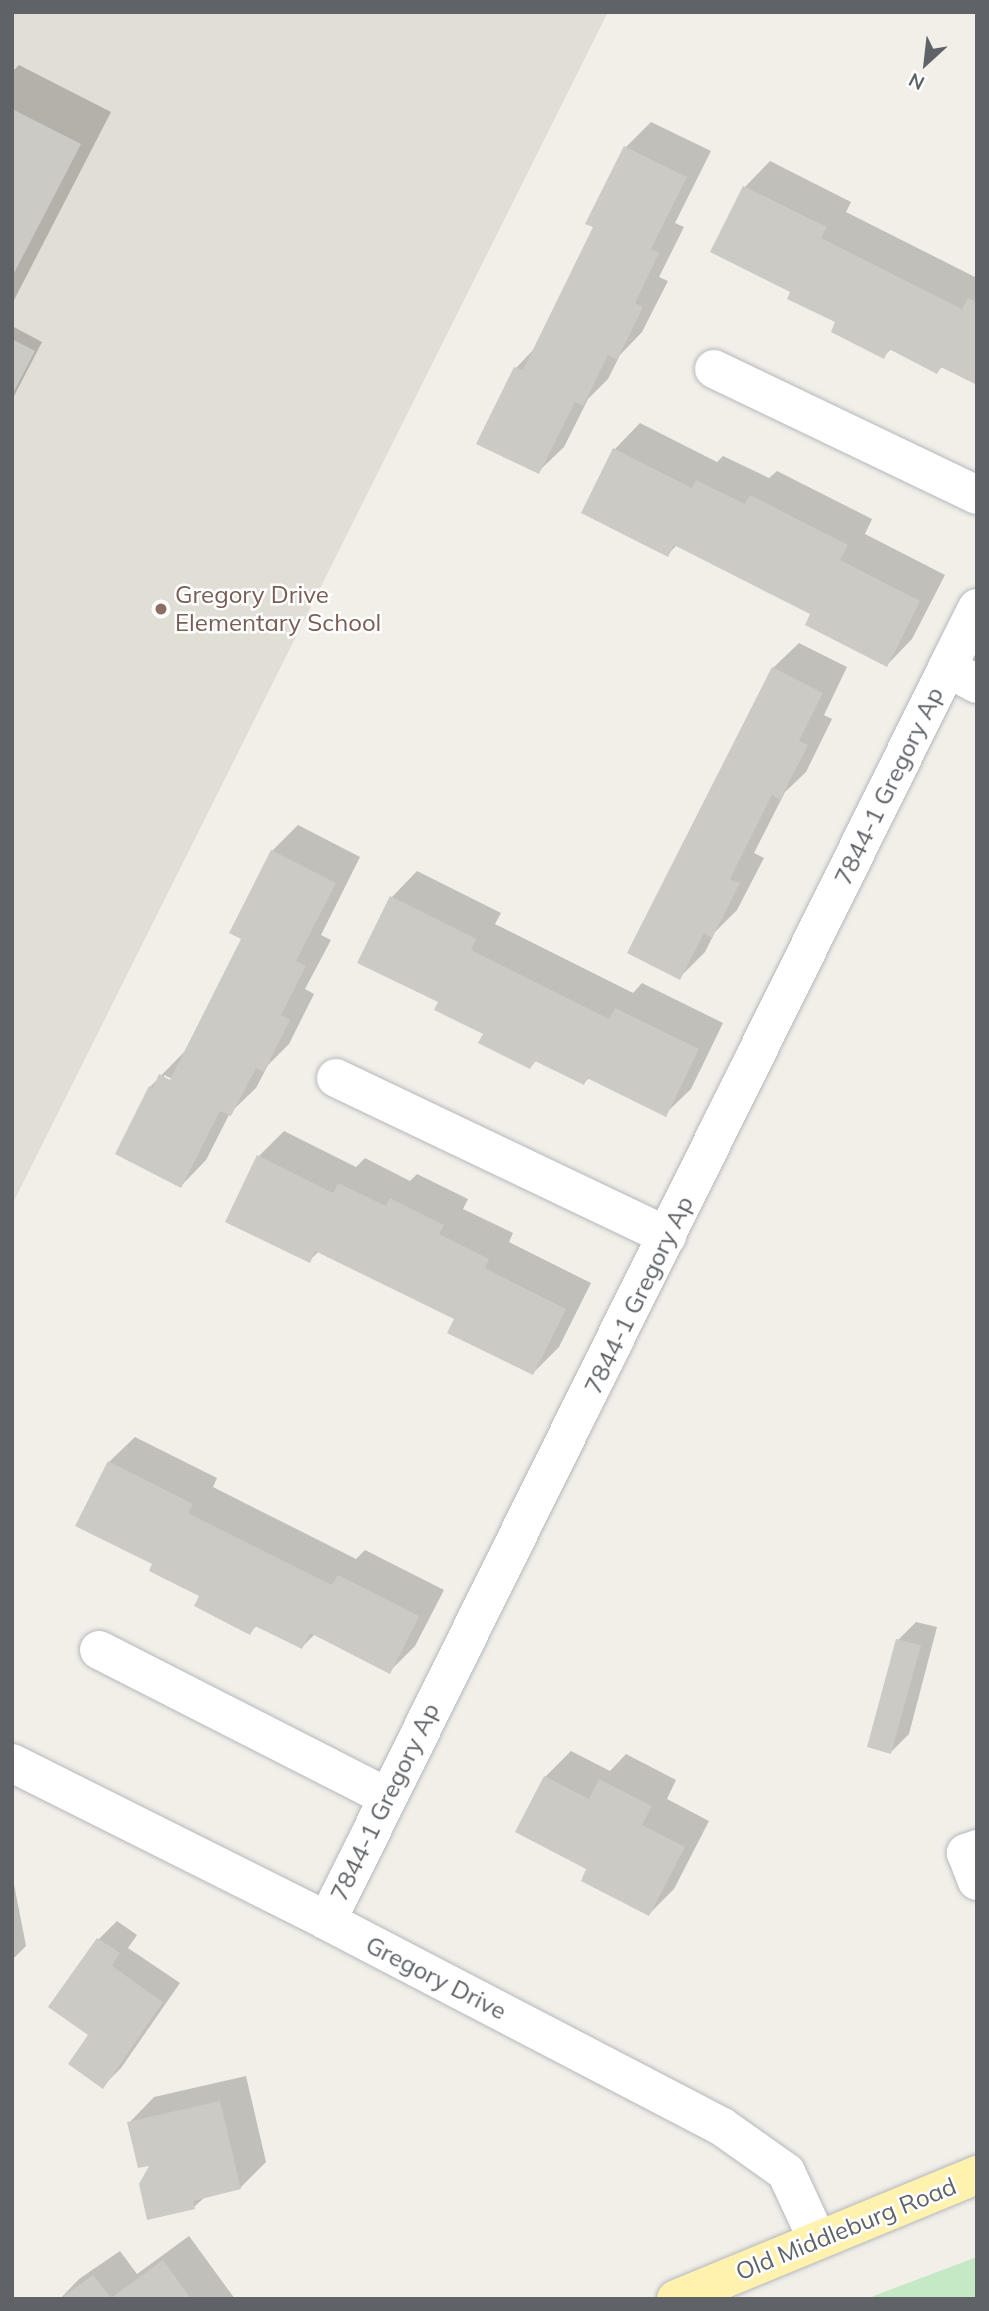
<!DOCTYPE html>
<style>
body{margin:0}
#map{position:relative;width:989px;height:2311px;overflow:hidden;background:#f1efe8;font-family:Mulish,sans-serif}
div>[style]{position:absolute}
.education>*{inset:0;background:#e1ded6}
.green>*{inset:0;background:#c5e8c5}
.shadow>*{inset:0;background:#0003}
.building>*{inset:0;background:#cccac5}
.roads{filter:drop-shadow(0 0 2px #b5b8bc) drop-shadow(0 0 2px #b5b8bc)}
.minor>*{height:38px;margin:-19px;padding:0 19px;transform-origin:19px;border-radius:19px;background:#fff}
.major>*{height:38px;margin:-19px;padding:0 19px;transform-origin:19px;border-radius:19px;background:#fff2af}
.dots>*{width:19px;height:19px;translate:-50% -50%;box-sizing:border-box;border:4px solid #fff;border-radius:50%}
span{translate:-50% -50%;white-space:nowrap;text-align:center;line-height:1.15;-webkit-text-stroke:5px #fff;paint-order:stroke}
.education-label{font-size:24px;color:#785e54}
.left{translate:0 -50%;text-align:left}
.street-label{font-size:24px;color:#5f6368}
.frame{position:absolute;inset:0;border:14px solid #5f6368;pointer-events:none}
.north{position:absolute;left:891px;top:28px;width:70px;height:70px;-webkit-text-stroke:5px #fff;paint-order:stroke;rotate:207deg;font-size:19px;font-weight:700;line-height:28px;text-align:center;color:#5f6368}
.north::after{content:'';display:block;margin:auto;width:24px;height:32px;background:#5f6368;clip-path:polygon(50% 0,100% 100%,50% 72%,0 100%)}
</style>
<div id="map">
<div class="education">
<div style="clip-path:polygon(12px 12px,608px 12px,12px 1205px)"></div>
</div>
<div class="green">
<div style="clip-path:polygon(977px 2257px,977px 2299px,868px 2299px,876px 2295px)"></div>
</div>
<div class="shadow">
<div style="clip-path:polygon(19px 65px,111px 112px,12px 304px,12px 72px)"></div>
<div style="clip-path:polygon(651px 122px,711px 151px,675px 223px,684px 227px,659px 277px,668px 281px,642px 332px,620px 355px,608px 379px,588px 399px,564px 447px,538px 472px,516px 368px,535px 348px,595px 226px,626px 147px)"></div>
<div style="clip-path:polygon(770px 161px,851px 202px,846px 212px,977px 278px,977px 383px,943px 366px,937px 372px,892px 348px,883px 357px,793px 291px,745px 187px)"></div>
<div style="clip-path:polygon(12px 326px,42px 342px,12px 400px)"></div>
<div style="clip-path:polygon(640px 423px,717px 462px,723px 456px,769px 478px,777px 471px,872px 519px,865px 534px,945px 575px,912px 639px,887px 665px,812px 614px,677px 545px,667px 555px,583px 512px,615px 449px)"></div>
<div style="clip-path:polygon(799px 643px,847px 667px,824px 715px,832px 719px,806px 772px,785px 792px,754px 853px,764px 858px,737px 910px,715px 932px,705px 952px,679px 978px,773px 668px)"></div>
<div style="clip-path:polygon(evenodd,298px 825px,360px 857px,321px 935px,331px 940px,305px 989px,314px 994px,289px 1044px,268px 1065px,256px 1088px,230px 1113px,206px 1160px,181px 1186px,150px 1087px,186px 1050px,243px 938px,272px 851px,298px 825px,164px 1075px,179px 1082px,164px 1079px,164px 1075px)"></div>
<div style="clip-path:polygon(417px 871px,501px 913px,495px 924px,633px 993px,642px 983px,723px 1023px,691px 1089px,665px 1114px,590px 1077px,584px 1083px,537px 1060px,530px 1067px,440px 1001px,360px 962px,392px 897px)"></div>
<div style="clip-path:polygon(284px 1131px,356px 1167px,365px 1158px,410px 1181px,417px 1174px,468px 1199px,463px 1209px,513px 1233px,509px 1242px,591px 1283px,559px 1347px,533px 1373px,457px 1319px,319px 1251px,309px 1261px,259px 1156px)"></div>
<div style="clip-path:polygon(135px 1437px,217px 1478px,213px 1487px,356px 1559px,365px 1550px,444px 1590px,415px 1646px,389px 1672px,315px 1634px,302px 1647px,257px 1625px,250px 1633px,154px 1563px,109px 1462px)"></div>
<div style="clip-path:polygon(916px 1622px,937px 1627px,909px 1734px,891px 1752px,898px 1640px)"></div>
<div style="clip-path:polygon(571px 1751px,610px 1771px,626px 1754px,676px 1780px,667px 1799px,709px 1821px,674px 1889px,649px 1914px,589px 1869px,517px 1832px,545px 1777px)"></div>
<div style="clip-path:polygon(12px 1874px,26px 1946px,12px 1960px)"></div>
<div style="clip-path:polygon(117px 1921px,137px 1935px,128px 1948px,180px 1983px,121px 2068px,103px 2086px,90px 2034px,51px 2007px,99px 1939px)"></div>
<div style="clip-path:polygon(246px 2076px,266px 2162px,240px 2188px,206px 2196px,194px 2207px,129px 2123px,154px 2097px)"></div>
<div style="clip-path:polygon(189px 2236px,235px 2299px,60px 2299px,79px 2279px,120px 2251px,137px 2274px)"></div>
</div>
<div class="building">
<div style="clip-path:polygon(12px 109px,81px 144px,12px 277px)"></div>
<div style="clip-path:polygon(624px 146px,687px 177px,651px 249px,659px 253px,635px 303px,643px 307px,617px 360px,608px 355px,583px 406px,575px 402px,539px 474px,476px 444px,514px 367px,523px 370px,593px 227px,585px 224px)"></div>
<div style="clip-path:polygon(743px 186px,827px 227px,821px 238px,962px 309px,968px 298px,977px 302px,977px 385px,941px 367px,937px 374px,889px 349px,884px 359px,831px 332px,835px 322px,787px 299px,790px 292px,710px 252px)"></div>
<div style="clip-path:polygon(12px 339px,35px 351px,12px 395px)"></div>
<div style="clip-path:polygon(613px 448px,692px 488px,696px 480px,745px 504px,750px 495px,848px 545px,840px 560px,920px 601px,887px 667px,805px 625px,810px 614px,674px 545px,668px 557px,581px 513px)"></div>
<div style="clip-path:polygon(772px 667px,823px 693px,799px 741px,808px 745px,780px 800px,772px 795px,730px 879px,740px 883px,712px 938px,704px 933px,680px 980px,627px 953px)"></div>
<div style="clip-path:polygon(271px 850px,336px 883px,296px 961px,306px 966px,281px 1015px,290px 1020px,264px 1072px,256px 1068px,231px 1116px,220px 1111px,181px 1188px,115px 1154px,149px 1086px,153px 1088px,159px 1074px,170px 1080px,241px 939px,229px 933px)"></div>
<div style="clip-path:polygon(390px 896px,476px 939px,471px 950px,609px 1019px,615px 1008px,699px 1049px,666px 1117px,587px 1078px,584px 1085px,535px 1061px,530px 1069px,478px 1043px,483px 1034px,434px 1010px,438px 1002px,357px 963px)"></div>
<div style="clip-path:polygon(257px 1155px,333px 1193px,338px 1183px,386px 1206px,390px 1198px,444px 1225px,439px 1234px,489px 1259px,485px 1268px,566px 1309px,533px 1375px,447px 1333px,454px 1319px,315px 1251px,310px 1263px,225px 1222px)"></div>
<div style="clip-path:polygon(108px 1461px,193px 1504px,188px 1513px,332px 1585px,338px 1575px,419px 1616px,390px 1674px,310px 1633px,302px 1649px,255px 1626px,250px 1635px,194px 1606px,199px 1596px,149px 1571px,152px 1564px,75px 1526px)"></div>
<div style="clip-path:polygon(896px 1639px,921px 1645px,891px 1754px,867px 1747px)"></div>
<div style="clip-path:polygon(544px 1776px,589px 1799px,599px 1779px,652px 1806px,642px 1825px,685px 1847px,649px 1916px,581px 1881px,586px 1869px,515px 1832px)"></div>
<div style="clip-path:polygon(97px 1938px,120px 1953px,112px 1966px,163px 2002px,103px 2089px,68px 2064px,88px 2035px,48px 2007px)"></div>
<div style="clip-path:polygon(220px 2101px,241px 2189px,193px 2201px,195px 2209px,147px 2220px,139px 2184px,149px 2166px,138px 2168px,127px 2122px)"></div>
<div style="clip-path:polygon(163px 2260px,191px 2299px,60px 2299px,93px 2275px,111px 2298px)"></div>
</div>
<div class="roads">
<div class="minor">
<div style="left:714px;top:369px;width:292px;rotate:25.6deg"></div>
<div style="left:977px;top:608px;width:67px;rotate:116.6deg"></div>
<div style="left:947px;top:668px;width:34px;rotate:28deg"></div>
<div style="left:336px;top:1078px;width:367px;rotate:25.5deg"></div>
<div style="left:99px;top:1650px;width:324px;rotate:27deg"></div>
<div style="left:12px;top:1763px;width:352px;rotate:26.6deg"></div>
<div style="left:327px;top:1921px;width:444px;rotate:27.5deg"></div>
<div style="left:721px;top:2126px;width:80px;rotate:35.3deg"></div>
<div style="left:786px;top:2172px;width:74px;rotate:65.2deg"></div>
<div style="left:977px;top:1849px;width:12px;rotate:160deg"></div>
<div style="left:966px;top:1853px;width:30px;rotate:69deg"></div>
<div style="left:327px;top:1921px;width:1398px;rotate:-63.67deg"></div>
</div>
<div class="major">
<div style="left:676px;top:2299px;width:326px;rotate:-22.4deg"></div>
</div>
</div>
<div class="dots">
<div style="left:161px;top:609px;background:#8d6e63"></div>
</div>
<div class="education-label">
<span class="left" style="left:175px;top:609px">Gregory Drive<br>Elementary School</span>
</div>
<div class="street-label">
<span style="left:889px;top:786px;rotate:-64deg">7844-1 Gregory Ap</span>
<span style="left:639px;top:1295px;rotate:-64deg">7844-1 Gregory Ap</span>
<span style="left:385px;top:1802px;rotate:-64deg">7844-1 Gregory Ap</span>
<span style="left:436px;top:1978px;rotate:27deg">Gregory Drive</span>
<span style="left:846px;top:2229px;rotate:-22deg">Old Middleburg Road</span>
</div>
<div class="frame"></div>
<div class="north">N</div>
</div>
